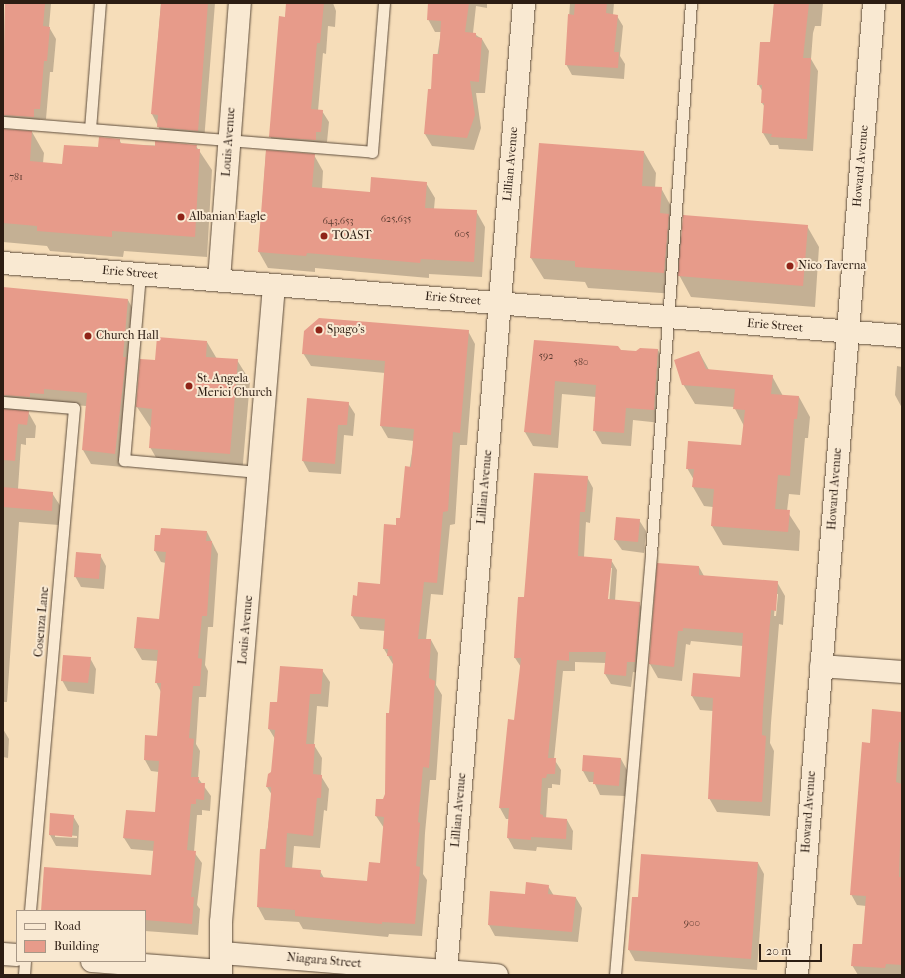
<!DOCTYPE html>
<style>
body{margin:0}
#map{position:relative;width:905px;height:978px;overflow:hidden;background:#f6ddb9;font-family:"IM FELL French Canon",serif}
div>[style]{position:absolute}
.shadow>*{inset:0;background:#0003}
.building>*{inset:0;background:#e79b8a}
.roads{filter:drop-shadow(0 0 1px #5e4d3c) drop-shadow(0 0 1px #5e4d3c)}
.service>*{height:11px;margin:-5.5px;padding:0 5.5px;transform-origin:5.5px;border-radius:5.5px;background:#f9e9d2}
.minor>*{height:22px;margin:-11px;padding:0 11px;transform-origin:11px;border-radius:11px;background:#f9e9d2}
.tertiary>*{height:22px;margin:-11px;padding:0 11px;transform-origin:11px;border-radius:11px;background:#f9e9d2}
.secondary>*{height:22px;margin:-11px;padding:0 11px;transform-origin:11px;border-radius:11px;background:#f9e9d2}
.dots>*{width:11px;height:11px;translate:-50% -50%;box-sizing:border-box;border:2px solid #f9e9d2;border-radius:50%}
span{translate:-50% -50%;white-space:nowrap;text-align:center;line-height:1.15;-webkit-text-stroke:4px #f9e9d2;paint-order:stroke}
.number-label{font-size:10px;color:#5b3c31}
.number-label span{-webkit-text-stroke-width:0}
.street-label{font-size:12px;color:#2c1d13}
.poi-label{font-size:12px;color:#2c1d13}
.left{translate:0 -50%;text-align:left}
.frame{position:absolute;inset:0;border:4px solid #2c1d13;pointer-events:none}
.legend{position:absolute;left:16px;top:910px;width:130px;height:52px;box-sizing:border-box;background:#f9e9d2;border:1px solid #a79786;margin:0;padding:5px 7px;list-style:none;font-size:12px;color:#2c1d13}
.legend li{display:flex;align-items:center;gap:8px;height:20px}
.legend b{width:20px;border:1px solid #a79786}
.scale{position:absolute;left:759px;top:944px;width:63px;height:18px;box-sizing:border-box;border:2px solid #2c1d13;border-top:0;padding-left:5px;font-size:12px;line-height:14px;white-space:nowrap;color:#2c1d13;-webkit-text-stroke:3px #f9e9d2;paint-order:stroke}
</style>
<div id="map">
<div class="shadow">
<div style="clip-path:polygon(5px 3px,55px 3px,51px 4px,49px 27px,56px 39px,53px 72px,50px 72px,46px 119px,40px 119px,39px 128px,9px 126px,3px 115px)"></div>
<div style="clip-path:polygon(161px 3px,215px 3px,204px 141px,164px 138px,152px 114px)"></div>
<div style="clip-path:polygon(287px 3px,333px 3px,336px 11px,335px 27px,328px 26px,326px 54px,323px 53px,318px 111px,322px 111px,329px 122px,327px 142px,322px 142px,321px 151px,276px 147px,270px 136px)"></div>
<div style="clip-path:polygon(429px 3px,487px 3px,487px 8px,476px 6px,473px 33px,482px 39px,489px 51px,485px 93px,476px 93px,481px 128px,474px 150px,432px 146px,425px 134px,441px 32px,435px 32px,428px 19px)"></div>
<div style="clip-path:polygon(570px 3px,614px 3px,613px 15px,617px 16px,623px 26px,620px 56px,625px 64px,624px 79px,572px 75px,566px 64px)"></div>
<div style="clip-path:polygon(774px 3px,823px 3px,821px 26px,815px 26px,813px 33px,811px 59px,818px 71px,813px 151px,779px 149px,778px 145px,770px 145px,763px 133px,765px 107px,762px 103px,763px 92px,758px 84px,771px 43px)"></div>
<div style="clip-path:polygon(3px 131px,32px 132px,44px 153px,43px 163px,63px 165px,119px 139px,122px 145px,196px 146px,212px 170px,207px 257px,124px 251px,123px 257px,50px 251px,47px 246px,3px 242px)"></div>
<div style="clip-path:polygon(266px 151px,314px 155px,323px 171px,322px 189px,371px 193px,426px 183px,435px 198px,434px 209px,476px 211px,485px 227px,482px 277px,429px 274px,429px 278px,315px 268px,315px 272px,268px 268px,259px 252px)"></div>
<div style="clip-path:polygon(644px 152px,656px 173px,655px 188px,661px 188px,673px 210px,672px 222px,682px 239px,807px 226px,819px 247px,815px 307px,691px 297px,678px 273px,676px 294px,588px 288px,585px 282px,544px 279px,531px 258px)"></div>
<div style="clip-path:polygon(3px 288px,128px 300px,136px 315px,133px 372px,123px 467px,91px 464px,83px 450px,86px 406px,52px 403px,38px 407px,38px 411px,27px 410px,36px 426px,35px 438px,26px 438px,26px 445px,21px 444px,18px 489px,52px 493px,61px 507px,59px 525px,19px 522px,7px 702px,3px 702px,3px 705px)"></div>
<div style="clip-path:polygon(468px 331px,475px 344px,467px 445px,460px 445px,455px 524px,450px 525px,443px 595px,431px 594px,426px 640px,431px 640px,438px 653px,436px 685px,442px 695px,436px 780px,430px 780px,425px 833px,423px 874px,427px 880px,422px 936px,389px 934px,388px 937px,303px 929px,299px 922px,265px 920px,258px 907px,272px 795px,267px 787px,272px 773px,275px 739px,269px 729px,278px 704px,322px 670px,330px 682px,328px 707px,317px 706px,314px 745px,322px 758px,321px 776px,329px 789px,327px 811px,324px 810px,320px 848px,294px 846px,292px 869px,320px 871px,324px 878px,368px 882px,381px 864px,384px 828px,376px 816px,386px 794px,394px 666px,384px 649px,386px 631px,360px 629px,352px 616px,358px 597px,381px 585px,397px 526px,401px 519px,414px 441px,388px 438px,381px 426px,385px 373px,311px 366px,303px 353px)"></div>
<div style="clip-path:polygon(535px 341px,637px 352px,658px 350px,665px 363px,661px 423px,633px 420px,631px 446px,602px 444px,594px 430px,596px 397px,562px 394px,558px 448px,533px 446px,525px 432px)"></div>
<div style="clip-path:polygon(207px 342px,217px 359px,237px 360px,250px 381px,242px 475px,162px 468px,150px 447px,151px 428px,137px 407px,156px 361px)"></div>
<div style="clip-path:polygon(699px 352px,709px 370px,772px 376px,783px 396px,799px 397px,810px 417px,808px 438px,805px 438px,800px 495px,789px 494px,787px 511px,800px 531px,799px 551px,723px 545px,712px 526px,713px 507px,704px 506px,693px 487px,694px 480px,687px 468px,742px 446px,744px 426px,734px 407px,695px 404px,683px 384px)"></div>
<div style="clip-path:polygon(897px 366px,902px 367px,902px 408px,895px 395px)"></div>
<div style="clip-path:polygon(348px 403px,355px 414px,353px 436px,344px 435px,341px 474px,309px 472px,303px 461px)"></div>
<div style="clip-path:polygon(evenodd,587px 477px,593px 488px,590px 523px,586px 522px,584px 557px,611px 560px,617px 570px,615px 601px,639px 603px,645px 614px,640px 673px,633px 672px,631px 687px,611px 684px,605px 674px,606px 663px,575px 662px,575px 671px,563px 671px,554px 759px,561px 770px,560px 785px,552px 784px,552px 788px,548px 788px,546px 819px,567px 820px,573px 831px,572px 850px,537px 847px,536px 851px,514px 849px,508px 838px,509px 819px,506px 819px,500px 808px,515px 721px,521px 667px,515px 658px,525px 598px,587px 477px,610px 568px,612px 568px,609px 604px,607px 604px,610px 568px)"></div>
<div style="clip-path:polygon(639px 520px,646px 531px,644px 553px,622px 550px,615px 540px)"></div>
<div style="clip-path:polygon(207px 532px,218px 554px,213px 627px,208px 627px,205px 665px,208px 671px,206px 697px,199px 697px,196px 744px,200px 751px,198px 778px,211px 796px,210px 811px,202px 810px,202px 815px,197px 815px,194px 852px,202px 863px,197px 905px,200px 909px,198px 935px,145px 931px,145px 911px,42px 911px,152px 876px,154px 851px,131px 849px,124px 838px,156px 813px,159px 772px,151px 771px,145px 760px,158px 737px,161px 692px,156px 682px,158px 661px,142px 660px,135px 648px,138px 618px,160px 620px,166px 563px,161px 562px,155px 551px)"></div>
<div style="clip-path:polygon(100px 555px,106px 566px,104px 589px,81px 587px,75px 576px)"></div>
<div style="clip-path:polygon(evenodd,699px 567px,704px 576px,777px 582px,785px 596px,783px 625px,779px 624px,771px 723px,770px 743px,774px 751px,770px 816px,717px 812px,709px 798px,713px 711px,700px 710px,692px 696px,741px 678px,743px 646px,691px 641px,690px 645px,686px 644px,682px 681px,658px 678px,650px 664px,699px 567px,776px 594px,778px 594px,776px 616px,774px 616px,776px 594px)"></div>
<div style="clip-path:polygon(90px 658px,96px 669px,94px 694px,68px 691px,62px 680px)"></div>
<div style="clip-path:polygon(902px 713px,902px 975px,858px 975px,852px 965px,863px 945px,866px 906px,857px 905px,851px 894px,870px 744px)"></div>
<div style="clip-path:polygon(3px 729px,9px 739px,8px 758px,3px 757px)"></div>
<div style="clip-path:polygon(584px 756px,621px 759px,627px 770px,625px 796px,600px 795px,594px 782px,589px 782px,583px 771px)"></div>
<div style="clip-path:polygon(evenodd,73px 816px,79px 826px,78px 847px,56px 846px,50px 835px,73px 816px,55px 834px,77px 836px,77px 838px,55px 837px,55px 834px)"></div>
<div style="clip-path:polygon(758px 863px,764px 874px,757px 970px,635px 961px,629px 950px)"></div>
<div style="clip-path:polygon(548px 886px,554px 896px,576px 898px,582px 908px,578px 942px,495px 936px,489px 925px,525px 895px)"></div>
</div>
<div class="building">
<div style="clip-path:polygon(5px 3px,45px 4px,43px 26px,50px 27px,47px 61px,44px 61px,40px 109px,34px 109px,34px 117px,3px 115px)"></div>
<div style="clip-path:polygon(161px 3px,208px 3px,198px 131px,157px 127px,158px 115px,151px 114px)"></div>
<div style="clip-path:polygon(286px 3px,324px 3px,320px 43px,317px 43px,311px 109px,323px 110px,321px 132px,316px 132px,316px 140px,269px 137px,279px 16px,285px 17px)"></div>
<div style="clip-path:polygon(428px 3px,469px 3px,465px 32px,476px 33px,476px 37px,482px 38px,479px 82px,470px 81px,475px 115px,467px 138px,424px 134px,428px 89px,431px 89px,433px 54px,439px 54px,441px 21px,427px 20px)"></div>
<div style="clip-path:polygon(575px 3px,607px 3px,606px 13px,618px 15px,614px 52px,619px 52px,618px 68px,565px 65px,568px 14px,574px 15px)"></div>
<div style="clip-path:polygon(774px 3px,809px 3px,803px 58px,811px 58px,807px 139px,771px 137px,772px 134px,762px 133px,764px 103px,761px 103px,762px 85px,757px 85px,760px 42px,770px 42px)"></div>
<div style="clip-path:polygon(3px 129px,32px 131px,30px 161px,62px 164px,64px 145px,98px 147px,99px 137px,120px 139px,120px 143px,155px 146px,155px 141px,197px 145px,196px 149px,200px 149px,195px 237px,112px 231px,112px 237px,37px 231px,37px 226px,3px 223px)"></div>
<div style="clip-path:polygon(539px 143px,644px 151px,642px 186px,662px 187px,660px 213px,669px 214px,664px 273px,575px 267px,575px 261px,530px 258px)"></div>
<div style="clip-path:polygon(266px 150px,315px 154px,312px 187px,370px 192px,371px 177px,427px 182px,425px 208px,477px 210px,474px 262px,421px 259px,420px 263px,307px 253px,306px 256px,258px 252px)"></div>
<div style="clip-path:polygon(683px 215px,808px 225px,803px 286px,678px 276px)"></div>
<div style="clip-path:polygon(3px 287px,128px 299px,123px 357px,126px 357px,115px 454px,82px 450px,87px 393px,44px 389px,44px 394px,30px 393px,30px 397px,3px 395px)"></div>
<div style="clip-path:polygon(319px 318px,469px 330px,460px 433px,453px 432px,448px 511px,443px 512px,437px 583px,424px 582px,418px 639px,431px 639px,429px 678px,435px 681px,429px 768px,423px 767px,418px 822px,420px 823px,416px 866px,420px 867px,415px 924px,382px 922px,382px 924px,295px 916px,295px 910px,257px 907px,260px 849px,266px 849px,271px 794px,271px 787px,266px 787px,268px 774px,271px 772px,275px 730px,268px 729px,270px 702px,277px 702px,280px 666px,323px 669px,321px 694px,310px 694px,306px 744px,315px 744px,313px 774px,322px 775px,321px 798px,317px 798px,313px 836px,287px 833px,285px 867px,321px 870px,320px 877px,367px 881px,369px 862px,380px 863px,384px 817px,375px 816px,376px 799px,383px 799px,385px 794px,386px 713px,389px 713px,393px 663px,392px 656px,387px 656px,388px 649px,383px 649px,385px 619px,351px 616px,353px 595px,357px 596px,358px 582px,380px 584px,384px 524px,396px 525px,396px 518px,400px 518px,405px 466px,411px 467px,414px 429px,380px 426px,385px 361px,302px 354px,304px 331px)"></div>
<div style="clip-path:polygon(157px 337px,207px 341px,206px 357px,238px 359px,230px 454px,149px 448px,152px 409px,136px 407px,140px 359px,155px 360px)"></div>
<div style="clip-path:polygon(534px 340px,618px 346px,621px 350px,636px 351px,640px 348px,658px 349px,654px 410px,626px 408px,624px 433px,593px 431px,596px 385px,555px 381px,551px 435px,524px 432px)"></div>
<div style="clip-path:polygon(699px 351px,706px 369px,773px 375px,771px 394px,799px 396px,797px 419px,794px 419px,790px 476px,778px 475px,775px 509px,790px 510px,788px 532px,711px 526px,714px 489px,692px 487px,694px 469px,686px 469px,688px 441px,741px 445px,745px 410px,733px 409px,735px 389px,682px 385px,674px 360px)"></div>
<div style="clip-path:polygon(307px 398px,349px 402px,347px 425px,338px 425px,335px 464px,302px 461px)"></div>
<div style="clip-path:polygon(3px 409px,29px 411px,27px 425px,18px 424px,15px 461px,3px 460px)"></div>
<div style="clip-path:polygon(534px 473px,588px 476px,585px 512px,580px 512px,578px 556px,612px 559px,608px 599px,640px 602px,635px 662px,627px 662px,626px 676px,604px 674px,606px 652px,569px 652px,569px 661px,557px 660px,548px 758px,556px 758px,555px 774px,547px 774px,546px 778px,542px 778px,540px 814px,543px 815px,543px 817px,567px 819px,566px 839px,531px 837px,531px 840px,507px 838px,509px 808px,499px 808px,508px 719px,514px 720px,521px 658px,514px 658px,516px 626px,518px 597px,524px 597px)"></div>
<div style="clip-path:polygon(3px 487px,53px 492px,52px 511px,3px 507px)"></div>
<div style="clip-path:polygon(616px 517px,640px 519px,638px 542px,614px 540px)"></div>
<div style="clip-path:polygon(161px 528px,207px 531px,206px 541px,212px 541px,207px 616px,202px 616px,198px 658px,202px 659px,200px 686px,193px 686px,189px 738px,194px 739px,191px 777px,199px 777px,198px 783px,205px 783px,204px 800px,196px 799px,196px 804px,191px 804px,187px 850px,196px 851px,191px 897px,194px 897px,192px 924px,145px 920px,145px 911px,41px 911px,44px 867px,151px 875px,154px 841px,123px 838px,126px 810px,155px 812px,159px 761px,144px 760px,145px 735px,157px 736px,161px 683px,155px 683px,158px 650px,134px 648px,137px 617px,159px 619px,166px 552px,154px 551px,155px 535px,160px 535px)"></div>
<div style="clip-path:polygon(76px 552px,101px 554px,99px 579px,74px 577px)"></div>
<div style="clip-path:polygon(657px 563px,699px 566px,699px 575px,778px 581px,776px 611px,771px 610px,763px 708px,762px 735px,766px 736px,762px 802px,708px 799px,713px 698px,691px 696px,693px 673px,740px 677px,743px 633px,683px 628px,683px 631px,678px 631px,674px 667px,649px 664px)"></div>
<div style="clip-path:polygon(63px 655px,91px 657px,88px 683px,61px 681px)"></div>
<div style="clip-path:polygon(872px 709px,902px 712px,902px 742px,899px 742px,896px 782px,902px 784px,899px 877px,902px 877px,902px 965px,886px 964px,885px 968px,851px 966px,853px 944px,862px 944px,866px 896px,850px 895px,862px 742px,870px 743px)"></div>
<div style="clip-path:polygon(583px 755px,621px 758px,619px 786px,593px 784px,594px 772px,582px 771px)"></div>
<div style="clip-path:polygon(50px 813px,74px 815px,72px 837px,49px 835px)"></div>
<div style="clip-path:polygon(641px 854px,758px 862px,751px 959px,628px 950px,632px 897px,638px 897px)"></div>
<div style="clip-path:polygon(526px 882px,549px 885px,548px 894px,576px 897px,572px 932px,488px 925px,490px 891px,525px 894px)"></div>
</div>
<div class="roads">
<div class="service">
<div style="left:3px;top:122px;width:370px;rotate:4.6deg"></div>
<div style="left:372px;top:152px;width:149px;rotate:-85.4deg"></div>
<div style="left:90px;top:129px;width:126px;rotate:-85.5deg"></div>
<div style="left:140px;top:274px;width:187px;rotate:94.9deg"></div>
<div style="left:124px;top:460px;width:135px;rotate:5.1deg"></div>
<div style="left:3px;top:402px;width:71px;rotate:4.8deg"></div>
<div style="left:74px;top:408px;width:505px;rotate:95deg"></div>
<div style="left:24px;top:975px;width:14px;rotate:-86deg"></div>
<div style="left:615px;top:975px;width:424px;rotate:-85.1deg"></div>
<div style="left:651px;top:553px;width:551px;rotate:-85.84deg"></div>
</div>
<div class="minor">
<div style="left:219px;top:280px;width:278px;rotate:-85.7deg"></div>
<div style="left:821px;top:666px;width:81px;rotate:4.2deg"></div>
<div style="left:222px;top:953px;width:276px;rotate:4.6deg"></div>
<div style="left:3px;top:954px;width:14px;rotate:4deg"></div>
<div style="left:92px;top:961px;width:129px;rotate:4.4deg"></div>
<div style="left:446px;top:971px;width:971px;rotate:-85.39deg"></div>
<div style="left:221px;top:975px;width:53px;rotate:-90deg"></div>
<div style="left:221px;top:922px;width:639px;rotate:-85.24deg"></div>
</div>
<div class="tertiary">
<div style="left:3px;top:263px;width:902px;rotate:4.64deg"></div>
</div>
<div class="secondary">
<div style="left:797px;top:975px;width:975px;rotate:-85.47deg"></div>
</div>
</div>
<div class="dots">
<div style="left:181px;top:217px;background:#8f2418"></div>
<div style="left:324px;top:236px;background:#8f2418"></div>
<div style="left:790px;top:266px;background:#8f2418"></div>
<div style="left:319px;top:330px;background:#8f2418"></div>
<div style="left:88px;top:336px;background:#8f2418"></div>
<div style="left:189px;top:386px;background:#8f2418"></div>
</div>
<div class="number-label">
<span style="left:16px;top:178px">781</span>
<span style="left:396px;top:220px">625,635</span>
<span style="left:338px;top:222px">643,653</span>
<span style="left:462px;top:235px">605</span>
<span style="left:546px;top:357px">592</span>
<span style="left:581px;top:363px">580</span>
<span style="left:692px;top:924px">900</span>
</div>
<div class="street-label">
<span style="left:229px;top:142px;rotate:-86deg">Louis Avenue</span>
<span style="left:511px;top:164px;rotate:-85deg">Lillian Avenue</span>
<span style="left:861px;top:166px;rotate:-85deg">Howard Avenue</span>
<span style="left:130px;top:273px;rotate:5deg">Erie Street</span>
<span style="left:453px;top:299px;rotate:5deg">Erie Street</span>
<span style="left:775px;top:326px;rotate:5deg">Erie Street</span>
<span style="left:485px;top:487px;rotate:-85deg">Lillian Avenue</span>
<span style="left:835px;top:489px;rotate:-86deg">Howard Avenue</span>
<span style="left:42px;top:622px;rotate:-85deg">Cosenza Lane</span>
<span style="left:246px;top:630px;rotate:-85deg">Louis Avenue</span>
<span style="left:459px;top:810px;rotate:-85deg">Lillian Avenue</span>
<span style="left:809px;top:812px;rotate:-86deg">Howard Avenue</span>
<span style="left:324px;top:961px;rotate:5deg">Niagara Street</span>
</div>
<div class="poi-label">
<span class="left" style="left:189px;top:217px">Albanian Eagle</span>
<span class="left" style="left:332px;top:236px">TOAST</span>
<span class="left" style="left:798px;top:266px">Nico Taverna</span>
<span class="left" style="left:327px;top:330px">Spago's</span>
<span class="left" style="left:96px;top:336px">Church Hall</span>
<span class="left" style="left:197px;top:386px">St. Angela<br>Merici Church</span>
</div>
<div class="frame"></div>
<ul class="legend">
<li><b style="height:5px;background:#f9e9d2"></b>Road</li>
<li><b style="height:11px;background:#e79b8a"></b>Building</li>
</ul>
<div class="scale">20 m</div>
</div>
